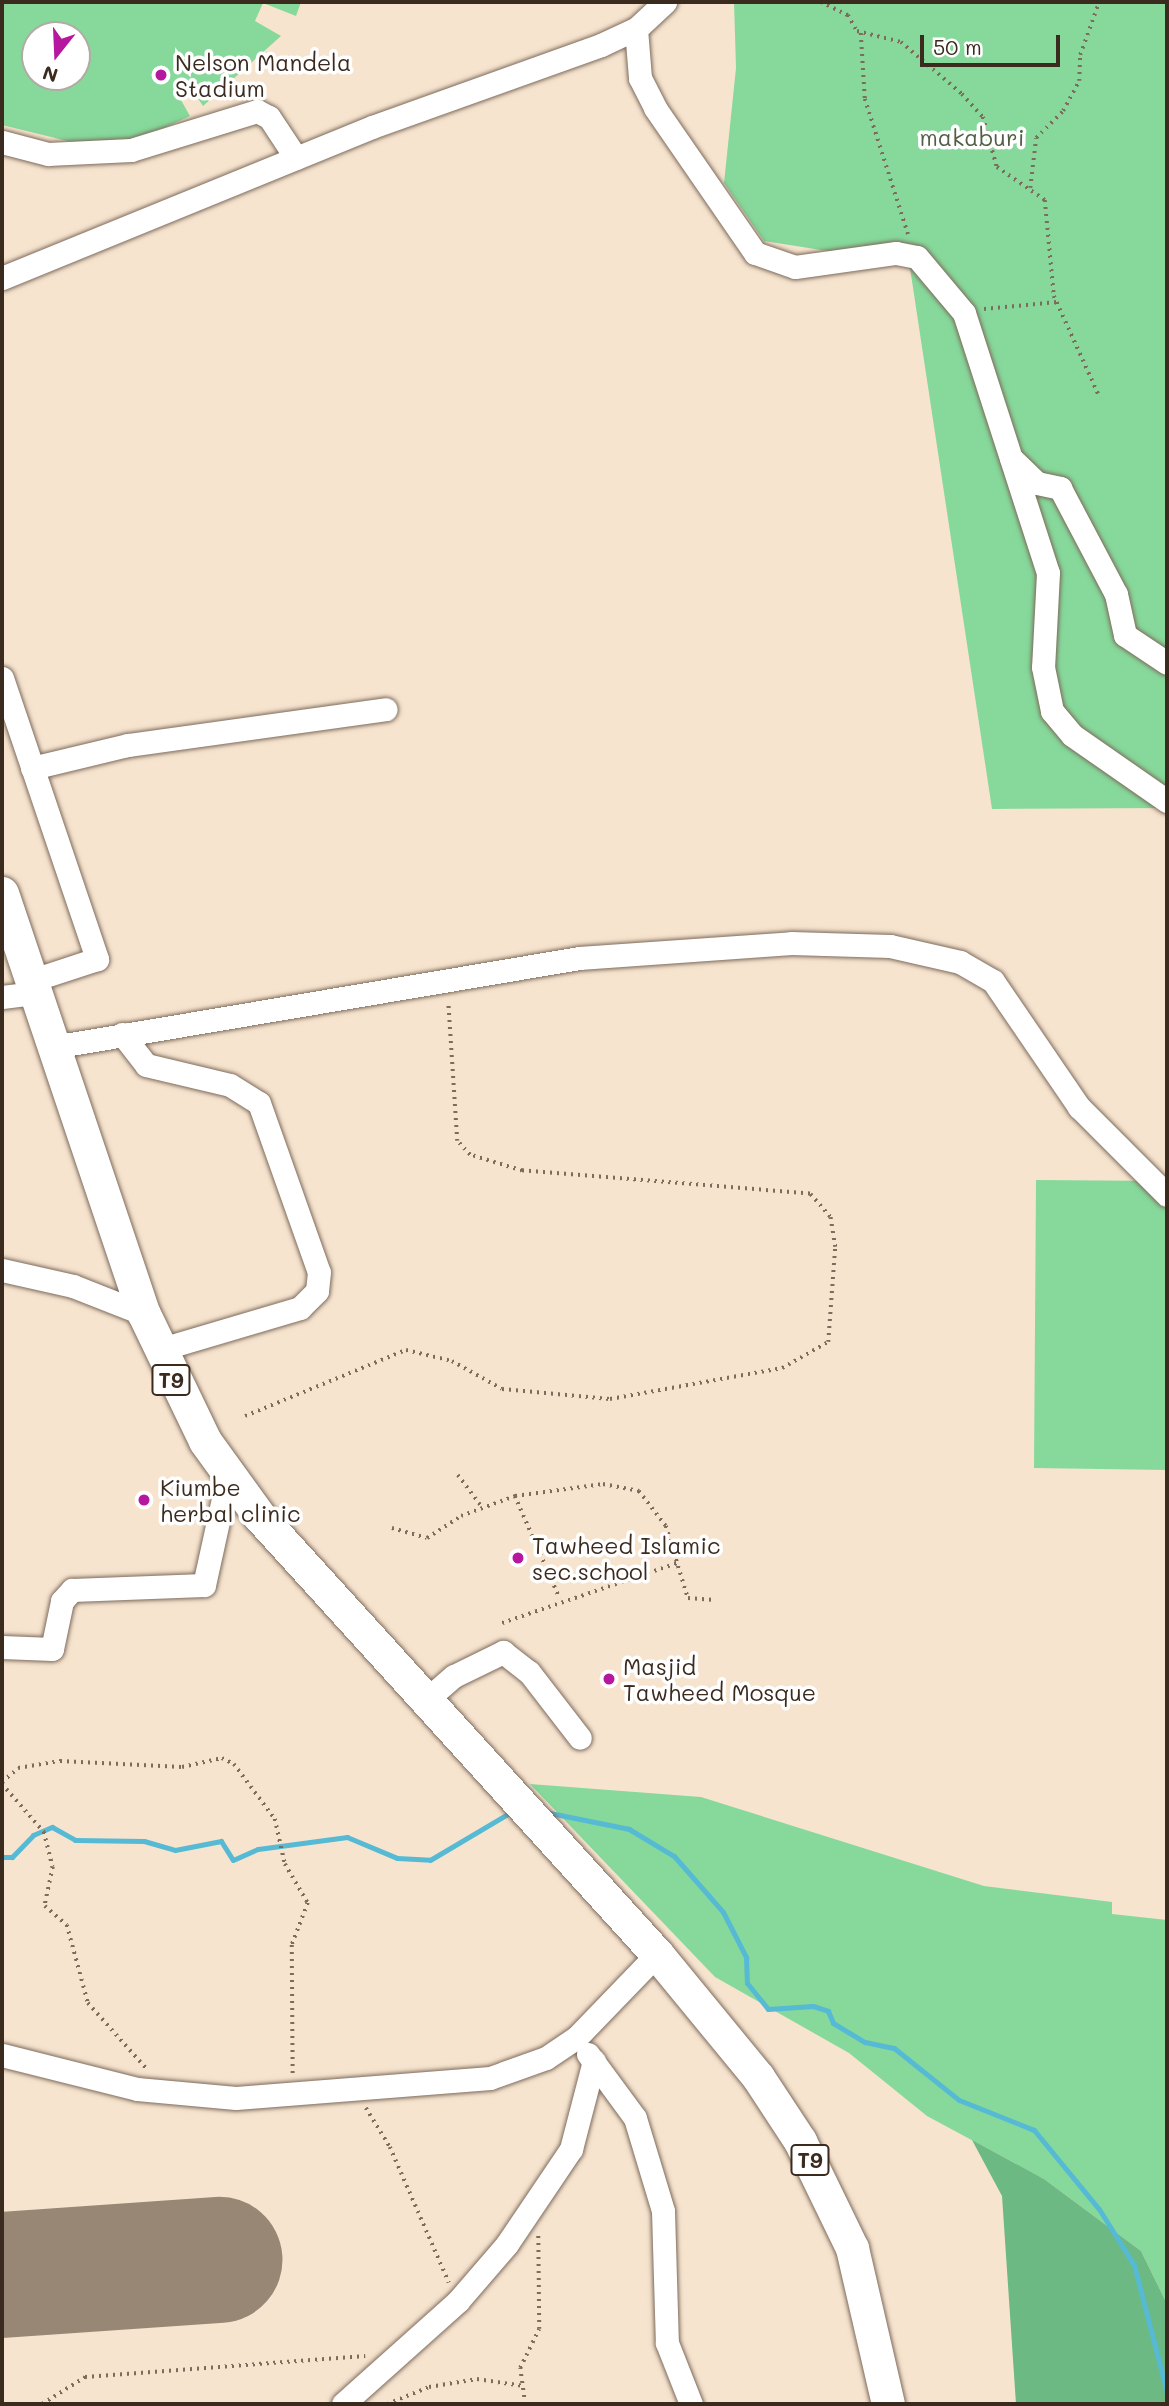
<!DOCTYPE html>
<style>
body{margin:0}
#map{position:relative;width:1169px;height:2406px;overflow:hidden;background:#f7e4cf;font-family:Mali,sans-serif}
div>[style]{position:absolute}
.green>*{inset:0;background:#86d99b}
.forest>*{inset:0;background:#6cb983}
.stream>*{height:5px;margin:-2.5px;padding:0 2.5px;transform-origin:2.5px;border-radius:2.5px;background:#56bad5}
.runway>*{height:126px;margin:-63px;padding:0 63px;transform-origin:63px;border-radius:63px;background:#998776}
.path>*{height:3.5px;margin-top:-1.75px;transform-origin:0;background:repeating-linear-gradient(90deg,#7d6b5c 0 2px,transparent 0 7px)}
.roads{filter:drop-shadow(0 0 2px #7d6b5c) drop-shadow(0 0 2px #7d6b5c)}
.minor>*{height:23px;margin:-11.5px;padding:0 11.5px;transform-origin:11.5px;border-radius:11.5px;background:#fff}
.highway>*{height:33px;margin:-16.5px;padding:0 16.5px;transform-origin:16.5px;border-radius:16.5px;background:#fff}
.dots>*{width:19px;height:19px;translate:-50% -50%;box-sizing:border-box;border:4px solid #fff;border-radius:50%}
span{translate:-50% -50%;white-space:nowrap;text-align:center;line-height:1.15;-webkit-text-stroke:7px #fff;paint-order:stroke}
.shield-label span{padding:2px 5px;background:#fff;border:2px solid;border-radius:5px;-webkit-text-stroke-width:0}
.shield-label{font-size:21px;color:#3b2a1e;font-weight:700}
.poi-label{font-size:23px;color:#3b2a1e}
.left{translate:0 -50%;text-align:left}
.park-label{font-size:23px;color:#525f44}
.frame{position:absolute;inset:0;border:4px solid #3b2a1e;pointer-events:none}
.north{position:absolute;left:21px;top:21px;width:70px;height:70px;box-sizing:border-box;background:#fff;border:2px solid #b1aaa5;border-radius:50%;rotate:198deg;font-size:19px;font-weight:700;line-height:28px;text-align:center;color:#3b2a1e}
.north::after{content:'';display:block;margin:auto;width:24px;height:32px;background:#b5179e;clip-path:polygon(50% 0,100% 100%,50% 72%,0 100%)}
.scale{position:absolute;left:920px;top:35px;width:140px;height:32px;box-sizing:border-box;border:4px solid #3b2a1e;border-top:0;padding-left:9px;font-size:21px;line-height:24px;white-space:nowrap;color:#3b2a1e;-webkit-text-stroke:5px #fff;paint-order:stroke}
</style>
<div id="map">
<div class="green">
<div style="clip-path:polygon(evenodd,2px 2px,301px 2px,296px 16px,263px 3px,255px 21px,281px 36px,203px 106px,190px 86px,177px 93px,190px 116px,140px 139px,80px 144px,2px 125px,2px 2px,35px 35px,77px 35px,77px 77px,35px 77px,35px 35px)"></div>
<div style="clip-path:polygon(734px 2px,1167px 2px,1167px 808px,992px 809px,910px 268px,893px 245px,834px 252px,764px 241px,724px 183px,736px 68px)"></div>
<div style="clip-path:polygon(1036px 1180px,1167px 1181px,1167px 1470px,1034px 1468px)"></div>
<div style="clip-path:polygon(530px 1784px,701px 1797px,984px 1886px,1112px 1902px,1112px 1914px,1167px 1920px,1167px 2304px,1141px 2251px,1044px 2179px,927px 2116px,849px 2053px,715px 1977px)"></div>
</div>
<div class="forest">
<div style="clip-path:polygon(972px 2140px,1044px 2179px,1141px 2251px,1167px 2304px,1167px 2404px,1016px 2404px,1002px 2196px)"></div>
</div>
<div class="stream">
<div style="left:545px;top:1812px;width:86px;rotate:11.4deg"></div>
<div style="left:629px;top:1829px;width:52px;rotate:31deg"></div>
<div style="left:674px;top:1856px;width:74px;rotate:48.8deg"></div>
<div style="left:723px;top:1912px;width:51px;rotate:62.9deg"></div>
<div style="left:746px;top:1957px;width:26px;rotate:88deg"></div>
<div style="left:747px;top:1983px;width:33px;rotate:51deg"></div>
<div style="left:768px;top:2009px;width:45px;rotate:-3.8deg"></div>
<div style="left:813px;top:2006px;width:16px;rotate:18deg"></div>
<div style="left:828px;top:2011px;width:13px;rotate:67deg"></div>
<div style="left:833px;top:2023px;width:37px;rotate:31deg"></div>
<div style="left:865px;top:2042px;width:30px;rotate:12deg"></div>
<div style="left:894px;top:2048px;width:83px;rotate:38.7deg"></div>
<div style="left:959px;top:2100px;width:81px;rotate:21.8deg"></div>
<div style="left:1034px;top:2130px;width:102px;rotate:50.6deg"></div>
<div style="left:1099px;top:2209px;width:66px;rotate:58deg"></div>
<div style="left:1134px;top:2265px;width:132px;rotate:75.5deg"></div>
<div style="left:2px;top:1857px;width:10px"></div>
<div style="left:12px;top:1857px;width:30px;rotate:-46deg"></div>
<div style="left:33px;top:1835px;width:21px;rotate:-23deg"></div>
<div style="left:52px;top:1827px;width:26px;rotate:29deg"></div>
<div style="left:75px;top:1840px;width:69px;rotate:0.8deg"></div>
<div style="left:144px;top:1841px;width:32px;rotate:16deg"></div>
<div style="left:175px;top:1850px;width:47px;rotate:-11.1deg"></div>
<div style="left:221px;top:1841px;width:22px;rotate:58deg"></div>
<div style="left:233px;top:1860px;width:27px;rotate:-24deg"></div>
<div style="left:258px;top:1849px;width:90px;rotate:-7.7deg"></div>
<div style="left:347px;top:1837px;width:54px;rotate:22.8deg"></div>
<div style="left:397px;top:1858px;width:33px;rotate:3deg"></div>
<div style="left:430px;top:1860px;width:94px;rotate:-30.7deg"></div>
</div>
<div class="runway">
<div style="left:2px;top:2275px;width:218px;rotate:-4deg"></div>
</div>
<div class="path">
<div style="left:821px;top:2px;width:30px;rotate:26deg"></div>
<div style="left:848px;top:15px;width:18px;rotate:61deg"></div>
<div style="left:857px;top:31px;width:45px;rotate:14deg"></div>
<div style="left:901px;top:42px;width:80px;rotate:40.4deg"></div>
<div style="left:962px;top:94px;width:31px;rotate:48deg"></div>
<div style="left:983px;top:117px;width:52px;rotate:74.4deg"></div>
<div style="left:997px;top:167px;width:58px;rotate:34.5deg"></div>
<div style="left:1045px;top:200px;width:96px;rotate:84.6deg"></div>
<div style="left:1054px;top:296px;width:112px;rotate:65.7deg"></div>
<div style="left:861px;top:33px;width:66px;rotate:86.5deg"></div>
<div style="left:865px;top:99px;width:142px;rotate:72.3deg"></div>
<div style="left:1030px;top:188px;width:50px;rotate:-83.2deg"></div>
<div style="left:1036px;top:138px;width:38px;rotate:-45deg"></div>
<div style="left:1063px;top:111px;width:34px;rotate:-62deg"></div>
<div style="left:1079px;top:81px;width:26px;rotate:-88deg"></div>
<div style="left:1080px;top:55px;width:56px;rotate:-70.3deg"></div>
<div style="left:984px;top:309px;width:73px;rotate:-5.5deg"></div>
<div style="left:245px;top:1416px;width:174px;rotate:-22.3deg"></div>
<div style="left:406px;top:1350px;width:47px;rotate:13.4deg"></div>
<div style="left:452px;top:1361px;width:57px;rotate:29.2deg"></div>
<div style="left:502px;top:1389px;width:108px;rotate:5.3deg"></div>
<div style="left:610px;top:1399px;width:175px;rotate:-10.2deg"></div>
<div style="left:782px;top:1368px;width:53px;rotate:-29.5deg"></div>
<div style="left:828px;top:1342px;width:95px;rotate:-85.8deg"></div>
<div style="left:835px;top:1247px;width:30px;rotate:-99deg"></div>
<div style="left:830px;top:1217px;width:30px;rotate:-131deg"></div>
<div style="left:810px;top:1194px;width:289px;rotate:-175.4deg"></div>
<div style="left:522px;top:1171px;width:54px;rotate:-162.9deg"></div>
<div style="left:470px;top:1155px;width:19px;rotate:-133deg"></div>
<div style="left:457px;top:1141px;width:140px;rotate:-93.7deg"></div>
<div style="left:458px;top:1475px;width:40px;rotate:53deg"></div>
<div style="left:515px;top:1496px;width:112px;rotate:66.4deg"></div>
<div style="left:392px;top:1528px;width:36px;rotate:16deg"></div>
<div style="left:427px;top:1538px;width:40px;rotate:-32.9deg"></div>
<div style="left:461px;top:1516px;width:58px;rotate:-20.3deg"></div>
<div style="left:515px;top:1496px;width:89px;rotate:-7.8deg"></div>
<div style="left:603px;top:1484px;width:37px;rotate:11deg"></div>
<div style="left:639px;top:1491px;width:44px;rotate:52.4deg"></div>
<div style="left:666px;top:1526px;width:75px;rotate:73deg"></div>
<div style="left:688px;top:1598px;width:27px;rotate:4deg"></div>
<div style="left:502px;top:1623px;width:185px;rotate:-18.9deg"></div>
<div style="left:2px;top:1782px;width:21px;rotate:-41deg"></div>
<div style="left:18px;top:1768px;width:43px;rotate:-9.5deg"></div>
<div style="left:60px;top:1761px;width:122px;rotate:2.8deg"></div>
<div style="left:182px;top:1767px;width:41px;rotate:-12.7deg"></div>
<div style="left:222px;top:1758px;width:13px;rotate:27deg"></div>
<div style="left:234px;top:1764px;width:69px;rotate:53.3deg"></div>
<div style="left:275px;top:1819px;width:46px;rotate:77.5deg"></div>
<div style="left:285px;top:1864px;width:45px;rotate:59.5deg"></div>
<div style="left:308px;top:1903px;width:45px;rotate:110.9deg"></div>
<div style="left:292px;top:1945px;width:130px;rotate:89.6deg"></div>
<div style="left:2px;top:1784px;width:64px;rotate:48.8deg"></div>
<div style="left:44px;top:1832px;width:36px;rotate:76deg"></div>
<div style="left:53px;top:1867px;width:40px;rotate:102deg"></div>
<div style="left:45px;top:1906px;width:29px;rotate:41deg"></div>
<div style="left:67px;top:1925px;width:81px;rotate:74.9deg"></div>
<div style="left:88px;top:2003px;width:87px;rotate:48.3deg"></div>
<div style="left:366px;top:2108px;width:46px;rotate:58.4deg"></div>
<div style="left:390px;top:2147px;width:148px;rotate:66.5deg"></div>
<div style="left:42px;top:2404px;width:51px;rotate:-32.1deg"></div>
<div style="left:85px;top:2377px;width:281px;rotate:-4.3deg"></div>
<div style="left:387px;top:2404px;width:45px;rotate:-22deg"></div>
<div style="left:429px;top:2387px;width:49px;rotate:-9.5deg"></div>
<div style="left:477px;top:2379px;width:48px;rotate:8.5deg"></div>
<div style="left:525px;top:2404px;width:36px;rotate:-98deg"></div>
<div style="left:520px;top:2368px;width:43px;rotate:-64deg"></div>
<div style="left:539px;top:2329px;width:95px;rotate:-90.6deg"></div>
</div>
<div class="roads">
<div class="minor">
<div style="left:636px;top:29px;width:49px;rotate:85.3deg"></div>
<div style="left:640px;top:78px;width:34px;rotate:63deg"></div>
<div style="left:655px;top:108px;width:176px;rotate:55.4deg"></div>
<div style="left:755px;top:253px;width:42px;rotate:19.3deg"></div>
<div style="left:795px;top:267px;width:102px;rotate:-7.9deg"></div>
<div style="left:896px;top:253px;width:21px;rotate:11deg"></div>
<div style="left:917px;top:257px;width:73px;rotate:50deg"></div>
<div style="left:964px;top:313px;width:273px;rotate:72.1deg"></div>
<div style="left:1048px;top:573px;width:94px;rotate:93deg"></div>
<div style="left:1043px;top:667px;width:45px;rotate:78.4deg"></div>
<div style="left:1052px;top:711px;width:31px;rotate:50deg"></div>
<div style="left:1072px;top:735px;width:116px;rotate:34.8deg"></div>
<div style="left:2px;top:142px;width:48px;rotate:14.6deg"></div>
<div style="left:48px;top:154px;width:83px;rotate:-2.8deg"></div>
<div style="left:131px;top:150px;width:132px;rotate:-17.2deg"></div>
<div style="left:257px;top:111px;width:13px;rotate:27deg"></div>
<div style="left:269px;top:117px;width:49px;rotate:56.6deg"></div>
<div style="left:2px;top:278px;width:400px;rotate:-22.2deg"></div>
<div style="left:372px;top:127px;width:243px;rotate:-19.7deg"></div>
<div style="left:601px;top:45px;width:38px;rotate:-25deg"></div>
<div style="left:636px;top:29px;width:40px;rotate:-43deg"></div>
<div style="left:1011px;top:458px;width:36px;rotate:44deg"></div>
<div style="left:1037px;top:483px;width:24px;rotate:12deg"></div>
<div style="left:1060px;top:488px;width:120px;rotate:62.2deg"></div>
<div style="left:1116px;top:594px;width:42px;rotate:77.6deg"></div>
<div style="left:1125px;top:635px;width:50px;rotate:33.7deg"></div>
<div style="left:2px;top:678px;width:297px;rotate:71.3deg"></div>
<div style="left:97px;top:959px;width:71px;rotate:161.8deg"></div>
<div style="left:32px;top:768px;width:99px;rotate:-13.5deg"></div>
<div style="left:128px;top:745px;width:260px;rotate:-7.9deg"></div>
<div style="left:2px;top:997px;width:32px;rotate:-7deg"></div>
<div style="left:122px;top:1034px;width:39px;rotate:52deg"></div>
<div style="left:146px;top:1065px;width:86px;rotate:13.4deg"></div>
<div style="left:230px;top:1085px;width:34px;rotate:32deg"></div>
<div style="left:259px;top:1103px;width:179px;rotate:70.5deg"></div>
<div style="left:319px;top:1272px;width:19px;rotate:96deg"></div>
<div style="left:317px;top:1291px;width:24px;rotate:135deg"></div>
<div style="left:300px;top:1308px;width:148px;rotate:163.5deg"></div>
<div style="left:53px;top:1047px;width:533px;rotate:-9.6deg"></div>
<div style="left:579px;top:958px;width:213px;rotate:-4deg"></div>
<div style="left:791px;top:943px;width:99px;rotate:1.7deg"></div>
<div style="left:890px;top:946px;width:72px;rotate:12.9deg"></div>
<div style="left:960px;top:962px;width:38px;rotate:30deg"></div>
<div style="left:993px;top:981px;width:153px;rotate:55.7deg"></div>
<div style="left:1079px;top:1107px;width:124px;rotate:45deg"></div>
<div style="left:2px;top:1270px;width:73px;rotate:12.7deg"></div>
<div style="left:73px;top:1286px;width:76px;rotate:21.5deg"></div>
<div style="left:2px;top:1647px;width:50px;rotate:2.3deg"></div>
<div style="left:52px;top:1649px;width:49px;rotate:-78.2deg"></div>
<div style="left:62px;top:1601px;width:15px;rotate:-48deg"></div>
<div style="left:72px;top:1590px;width:132px;rotate:-2.2deg"></div>
<div style="left:204px;top:1585px;width:112px;rotate:-77.6deg"></div>
<div style="left:426px;top:1700px;width:37px;rotate:-41deg"></div>
<div style="left:454px;top:1676px;width:55px;rotate:-26.1deg"></div>
<div style="left:503px;top:1652px;width:33px;rotate:38deg"></div>
<div style="left:529px;top:1672px;width:83px;rotate:52.3deg"></div>
<div style="left:588px;top:2054px;width:79px;rotate:53.7deg"></div>
<div style="left:635px;top:2118px;width:97px;rotate:73.2deg"></div>
<div style="left:663px;top:2211px;width:132px;rotate:88.3deg"></div>
<div style="left:667px;top:2343px;width:66px;rotate:68.5deg"></div>
<div style="left:2px;top:2055px;width:139px;rotate:14.1deg"></div>
<div style="left:137px;top:2089px;width:99px;rotate:5.2deg"></div>
<div style="left:236px;top:2098px;width:255px;rotate:-4.5deg"></div>
<div style="left:490px;top:2078px;width:59px;rotate:-19.7deg"></div>
<div style="left:546px;top:2058px;width:36px;rotate:-34deg"></div>
<div style="left:576px;top:2038px;width:117px;rotate:-46deg"></div>
<div style="left:343px;top:2404px;width:154px;rotate:-41.8deg"></div>
<div style="left:458px;top:2301px;width:75px;rotate:-49.3deg"></div>
<div style="left:507px;top:2244px;width:115px;rotate:-56deg"></div>
<div style="left:571px;top:2149px;width:91px;rotate:-75.4deg"></div>
</div>
<div class="highway">
<div style="left:2px;top:893px;width:444px;rotate:71.4deg"></div>
<div style="left:144px;top:1314px;width:141px;rotate:64.3deg"></div>
<div style="left:205px;top:1441px;width:94px;rotate:54.1deg"></div>
<div style="left:260px;top:1517px;width:590px;rotate:47.75deg"></div>
<div style="left:657px;top:1954px;width:159px;rotate:50.6deg"></div>
<div style="left:758px;top:2077px;width:77px;rotate:56.7deg"></div>
<div style="left:800px;top:2141px;width:119px;rotate:64.1deg"></div>
<div style="left:852px;top:2248px;width:160px;rotate:77deg"></div>
</div>
</div>
<div class="dots">
<div style="left:161px;top:75px;background:#b5179e"></div>
<div style="left:144px;top:1500px;background:#b5179e"></div>
<div style="left:518px;top:1558px;background:#b5179e"></div>
<div style="left:609px;top:1679px;background:#b5179e"></div>
</div>
<div class="shield-label">
<span style="left:171px;top:1380px">T9</span>
<span style="left:810px;top:2160px">T9</span>
</div>
<div class="poi-label">
<span class="left" style="left:175px;top:75px">Nelson Mandela<br>Stadium</span>
<span class="left" style="left:160px;top:1500px">Kiumbe<br>herbal clinic</span>
<span class="left" style="left:532px;top:1558px">Tawheed Islamic<br>sec.school</span>
<span class="left" style="left:623px;top:1679px">Masjid<br>Tawheed Mosque</span>
</div>
<div class="park-label">
<span style="left:972px;top:137px">makaburi</span>
</div>
<div class="frame"></div>
<div class="north">N</div>
<div class="scale">50 m</div>
</div>
